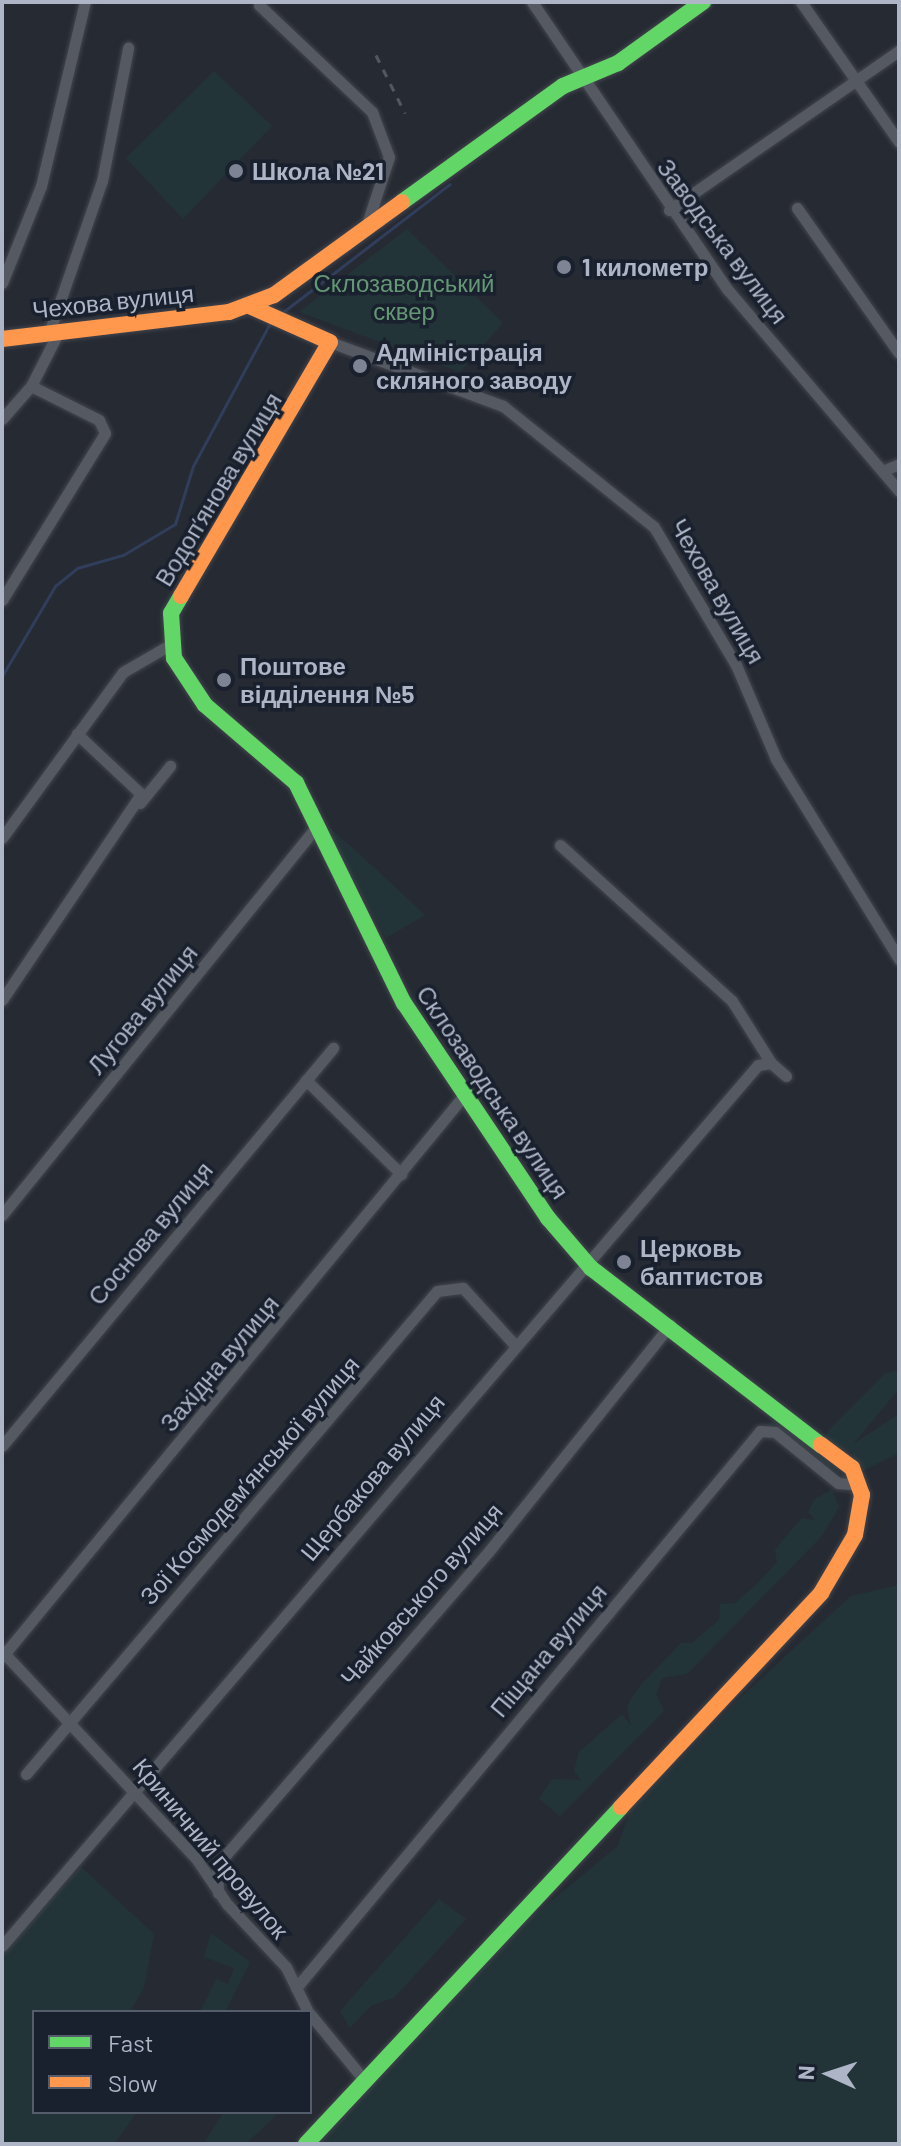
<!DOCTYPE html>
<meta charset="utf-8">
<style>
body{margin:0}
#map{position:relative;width:901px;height:2146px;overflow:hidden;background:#262a33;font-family:Barlow,sans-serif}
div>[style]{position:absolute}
.green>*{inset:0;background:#233439}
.stream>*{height:3px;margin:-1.5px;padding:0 1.5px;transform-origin:1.5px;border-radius:1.5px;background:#303e5b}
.roads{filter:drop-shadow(0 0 2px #42454c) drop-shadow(0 0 2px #42454c)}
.street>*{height:11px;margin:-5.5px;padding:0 5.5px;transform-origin:5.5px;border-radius:5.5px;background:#555962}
.fast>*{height:16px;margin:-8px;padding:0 8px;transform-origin:8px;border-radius:8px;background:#63d668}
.slow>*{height:16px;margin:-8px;padding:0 8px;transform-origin:8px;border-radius:8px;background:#ff974d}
.rail>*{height:3px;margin-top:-1.5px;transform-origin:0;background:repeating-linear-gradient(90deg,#54585e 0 8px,transparent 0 16px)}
.dots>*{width:22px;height:22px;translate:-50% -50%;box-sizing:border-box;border:4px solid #19202e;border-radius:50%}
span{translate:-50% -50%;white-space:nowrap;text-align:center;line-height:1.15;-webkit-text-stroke:7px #19202e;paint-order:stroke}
.poi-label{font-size:24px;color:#aeb5c6;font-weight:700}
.left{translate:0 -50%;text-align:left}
.street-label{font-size:24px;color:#aeb5c6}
.park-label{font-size:24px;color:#649774}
.frame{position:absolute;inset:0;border:4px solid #aeb5c6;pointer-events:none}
.legend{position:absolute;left:32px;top:2010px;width:280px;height:104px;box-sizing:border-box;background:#19202e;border:2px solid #555c6b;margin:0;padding:10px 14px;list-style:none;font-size:24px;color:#aeb5c6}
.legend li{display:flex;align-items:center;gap:16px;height:40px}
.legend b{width:40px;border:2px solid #555c6b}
.north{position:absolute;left:789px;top:2034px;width:80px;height:80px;-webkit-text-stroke:6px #19202e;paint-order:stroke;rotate:273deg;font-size:22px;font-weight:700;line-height:32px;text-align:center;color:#aeb5c6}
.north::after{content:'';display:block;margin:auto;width:28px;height:36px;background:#aeb5c6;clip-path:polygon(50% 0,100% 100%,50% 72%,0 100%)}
</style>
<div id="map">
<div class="green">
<div style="clip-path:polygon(214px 71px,272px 126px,183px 219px,126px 158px)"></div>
<div style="clip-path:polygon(407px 229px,503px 323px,460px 372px,299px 312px)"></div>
<div style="clip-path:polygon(319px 818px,379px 872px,425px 915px,386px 938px)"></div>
<div style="clip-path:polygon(899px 1371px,899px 1389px,853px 1444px,899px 1414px,899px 1453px,860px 1472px,852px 1452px,824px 1443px,827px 1432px,886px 1373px)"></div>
<div style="clip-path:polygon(777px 1418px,840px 1469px,824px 1473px,766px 1425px)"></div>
<div style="clip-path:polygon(832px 1489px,839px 1507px,821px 1537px,687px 1674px,662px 1678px,656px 1694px,664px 1711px,560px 1816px,539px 1799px,552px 1779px,581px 1780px,574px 1771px,579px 1752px,622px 1714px,631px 1726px,627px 1706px,639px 1687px,681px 1643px,692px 1643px,719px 1620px,720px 1604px,735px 1603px,757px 1584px,777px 1562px,775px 1550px,787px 1535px,802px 1518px,815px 1520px,808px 1512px,814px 1500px)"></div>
<div style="clip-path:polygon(899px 1585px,899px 2144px,318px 2144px,528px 1920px,618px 1846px,630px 1811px,739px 1699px,851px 1596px)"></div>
<div style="clip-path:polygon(81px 1867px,154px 1934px,144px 1987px,130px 2012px,34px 2012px,34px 2112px,137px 2112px,114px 2144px,2px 2144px,2px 1953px)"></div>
<div style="clip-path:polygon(439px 1899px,466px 1919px,394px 1998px,372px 2005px,350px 2028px,340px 2011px)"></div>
<div style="clip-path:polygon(211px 1933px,250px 1962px,225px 2012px,200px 2012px,216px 1979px,228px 1984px,234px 1968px,204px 1957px)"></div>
<div style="clip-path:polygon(224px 2112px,279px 2112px,246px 2144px,203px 2144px)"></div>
</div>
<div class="stream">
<div style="left:283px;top:312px;width:210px;rotate:-37.5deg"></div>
<div style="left:2px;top:676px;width:104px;rotate:-59.5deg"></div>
<div style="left:55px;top:586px;width:28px;rotate:-39deg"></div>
<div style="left:77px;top:568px;width:48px;rotate:-15.8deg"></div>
<div style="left:123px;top:555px;width:61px;rotate:-30.8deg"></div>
<div style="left:175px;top:524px;width:61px;rotate:-72.8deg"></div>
<div style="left:193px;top:466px;width:162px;rotate:-61.7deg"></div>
</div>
<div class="roads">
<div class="street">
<div style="left:532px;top:2px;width:348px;rotate:55.8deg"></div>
<div style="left:728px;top:290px;width:264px;rotate:49.6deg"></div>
<div style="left:801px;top:2px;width:171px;rotate:55deg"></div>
<div style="left:259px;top:5px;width:156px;rotate:43.4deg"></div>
<div style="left:372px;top:112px;width:48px;rotate:69.3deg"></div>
<div style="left:389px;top:157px;width:74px;rotate:108.2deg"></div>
<div style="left:797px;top:208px;width:177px;rotate:54.9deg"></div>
<div style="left:669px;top:210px;width:280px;rotate:-34.7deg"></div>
<div style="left:2px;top:283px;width:105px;rotate:-68.1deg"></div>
<div style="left:41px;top:186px;width:189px;rotate:-76.6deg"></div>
<div style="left:50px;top:330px;width:158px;rotate:-70.8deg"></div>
<div style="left:102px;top:181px;width:136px;rotate:-78.9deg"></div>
<div style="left:330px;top:342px;width:184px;rotate:20.3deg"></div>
<div style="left:503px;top:406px;width:193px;rotate:38.7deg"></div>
<div style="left:654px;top:527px;width:161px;rotate:59.3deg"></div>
<div style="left:736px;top:665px;width:102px;rotate:66.9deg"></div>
<div style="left:776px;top:759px;width:235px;rotate:58.4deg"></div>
<div style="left:2px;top:419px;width:44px;rotate:-48.7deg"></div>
<div style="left:31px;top:386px;width:64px;rotate:-63deg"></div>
<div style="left:882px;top:471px;width:18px;rotate:-22deg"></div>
<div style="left:2px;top:600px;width:196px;rotate:-58.3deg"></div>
<div style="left:105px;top:433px;width:14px;rotate:-115deg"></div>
<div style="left:99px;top:420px;width:76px;rotate:-153.4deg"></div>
<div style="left:140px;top:803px;width:48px;rotate:-51deg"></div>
<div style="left:2px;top:838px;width:205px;rotate:-53.9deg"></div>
<div style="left:123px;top:672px;width:58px;rotate:-30.1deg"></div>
<div style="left:560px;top:845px;width:232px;rotate:42.2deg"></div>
<div style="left:732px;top:1001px;width:73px;rotate:57.8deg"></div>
<div style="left:2px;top:1000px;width:249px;rotate:-56deg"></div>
<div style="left:141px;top:794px;width:88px;rotate:-136.8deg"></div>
<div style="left:306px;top:1080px;width:134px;rotate:44.7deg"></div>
<div style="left:2px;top:1215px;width:497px;rotate:-51deg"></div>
<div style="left:2px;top:1446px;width:518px;rotate:-50.25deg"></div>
<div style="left:2px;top:1651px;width:282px;rotate:46.9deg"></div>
<div style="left:195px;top:1857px;width:57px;rotate:55.8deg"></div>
<div style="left:227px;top:1904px;width:86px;rotate:46.9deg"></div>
<div style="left:286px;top:1967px;width:50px;rotate:63.9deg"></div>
<div style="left:2px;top:1657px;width:729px;rotate:-50.57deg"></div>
<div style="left:26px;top:1774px;width:634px;rotate:-49.6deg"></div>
<div style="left:437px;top:1291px;width:26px;rotate:-7deg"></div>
<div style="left:463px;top:1288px;width:76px;rotate:47.7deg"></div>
<div style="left:218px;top:1893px;width:28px;rotate:-92deg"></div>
<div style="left:217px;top:1865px;width:415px;rotate:-49.1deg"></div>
<div style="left:489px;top:1551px;width:290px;rotate:-51.3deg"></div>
<div style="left:2px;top:1946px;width:1161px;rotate:-49.37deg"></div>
<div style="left:758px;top:1065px;width:13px;rotate:-9deg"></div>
<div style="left:771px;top:1063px;width:20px;rotate:41deg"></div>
<div style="left:296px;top:1988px;width:725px;rotate:-50.2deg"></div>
<div style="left:760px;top:1431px;width:15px;rotate:4deg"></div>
<div style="left:775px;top:1432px;width:81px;rotate:39deg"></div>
<div style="left:838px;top:1483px;width:21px;rotate:5deg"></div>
<div style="left:310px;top:2014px;width:87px;rotate:50.6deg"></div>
</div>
<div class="fast">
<div style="left:402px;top:202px;width:198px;rotate:-35.8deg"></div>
<div style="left:563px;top:86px;width:60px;rotate:-22.7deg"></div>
<div style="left:618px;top:63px;width:105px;rotate:-35.7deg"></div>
<div style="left:181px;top:596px;width:20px;rotate:120deg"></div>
<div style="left:171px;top:613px;width:45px;rotate:86.2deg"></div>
<div style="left:174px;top:658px;width:56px;rotate:56.6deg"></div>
<div style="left:205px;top:705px;width:120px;rotate:40.6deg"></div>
<div style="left:296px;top:783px;width:245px;rotate:63.9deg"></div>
<div style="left:404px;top:1003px;width:259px;rotate:56.2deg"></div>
<div style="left:548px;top:1218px;width:66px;rotate:49.3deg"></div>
<div style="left:591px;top:1268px;width:290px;rotate:37.6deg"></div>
<div style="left:306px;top:2144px;width:461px;rotate:-46.9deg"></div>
</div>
<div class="slow">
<div style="left:2px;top:339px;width:229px;rotate:-6.8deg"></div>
<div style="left:229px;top:312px;width:48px;rotate:-20.7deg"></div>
<div style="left:274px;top:295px;width:158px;rotate:-36deg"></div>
<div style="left:181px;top:596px;width:294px;rotate:-59.6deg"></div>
<div style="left:330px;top:342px;width:89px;rotate:-156deg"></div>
<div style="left:621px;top:1807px;width:293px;rotate:-46.9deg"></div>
<div style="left:821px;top:1593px;width:67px;rotate:-59.6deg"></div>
<div style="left:855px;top:1535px;width:41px;rotate:-80.1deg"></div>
<div style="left:862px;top:1495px;width:29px;rotate:-110deg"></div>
<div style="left:852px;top:1468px;width:39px;rotate:-143deg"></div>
</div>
</div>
<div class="rail">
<div style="left:376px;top:55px;width:65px;rotate:63.4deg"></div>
</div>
<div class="dots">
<div style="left:236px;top:171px;background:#7e8493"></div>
<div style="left:564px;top:267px;background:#7e8493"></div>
<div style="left:360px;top:366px;background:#7e8493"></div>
<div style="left:224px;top:680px;background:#7e8493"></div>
<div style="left:624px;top:1262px;background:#7e8493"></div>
</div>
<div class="poi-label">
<span class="left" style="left:252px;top:171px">Школа №21</span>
<span class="left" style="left:582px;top:267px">1 километр</span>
<span class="left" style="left:376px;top:366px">Адміністрація<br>скляного заводу</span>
<span class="left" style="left:240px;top:680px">Поштове<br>відділення №5</span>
<span class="left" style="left:640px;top:1262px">Церковь<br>баптистов</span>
</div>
<div class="street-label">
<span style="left:723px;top:241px;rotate:53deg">Заводська вулиця</span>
<span style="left:113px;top:301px;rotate:-6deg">Чехова вулиця</span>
<span style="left:218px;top:489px;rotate:-59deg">Водоп’янова вулиця</span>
<span style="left:718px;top:591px;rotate:60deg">Чехова вулиця</span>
<span style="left:142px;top:1009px;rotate:-51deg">Лугова вулиця</span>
<span style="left:493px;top:1092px;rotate:56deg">Склозаводська вулиця</span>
<span style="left:150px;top:1233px;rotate:-50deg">Соснова вулиця</span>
<span style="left:219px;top:1363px;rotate:-50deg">Західна вулиця</span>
<span style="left:372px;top:1477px;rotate:-50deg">Щербакова вулиця</span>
<span style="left:249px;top:1480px;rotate:-49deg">Зої Космодем’янської вулиця</span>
<span style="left:421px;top:1594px;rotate:-49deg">Чайковського вулиця</span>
<span style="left:548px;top:1650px;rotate:-50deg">Піщана вулиця</span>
<span style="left:211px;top:1848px;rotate:50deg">Криничний провулок</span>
</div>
<div class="park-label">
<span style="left:404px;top:297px">Склозаводський<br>сквер</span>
</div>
<div class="frame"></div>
<ul class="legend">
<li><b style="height:10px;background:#63d668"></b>Fast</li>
<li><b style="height:10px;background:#ff974d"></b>Slow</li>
</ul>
<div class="north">N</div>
</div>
